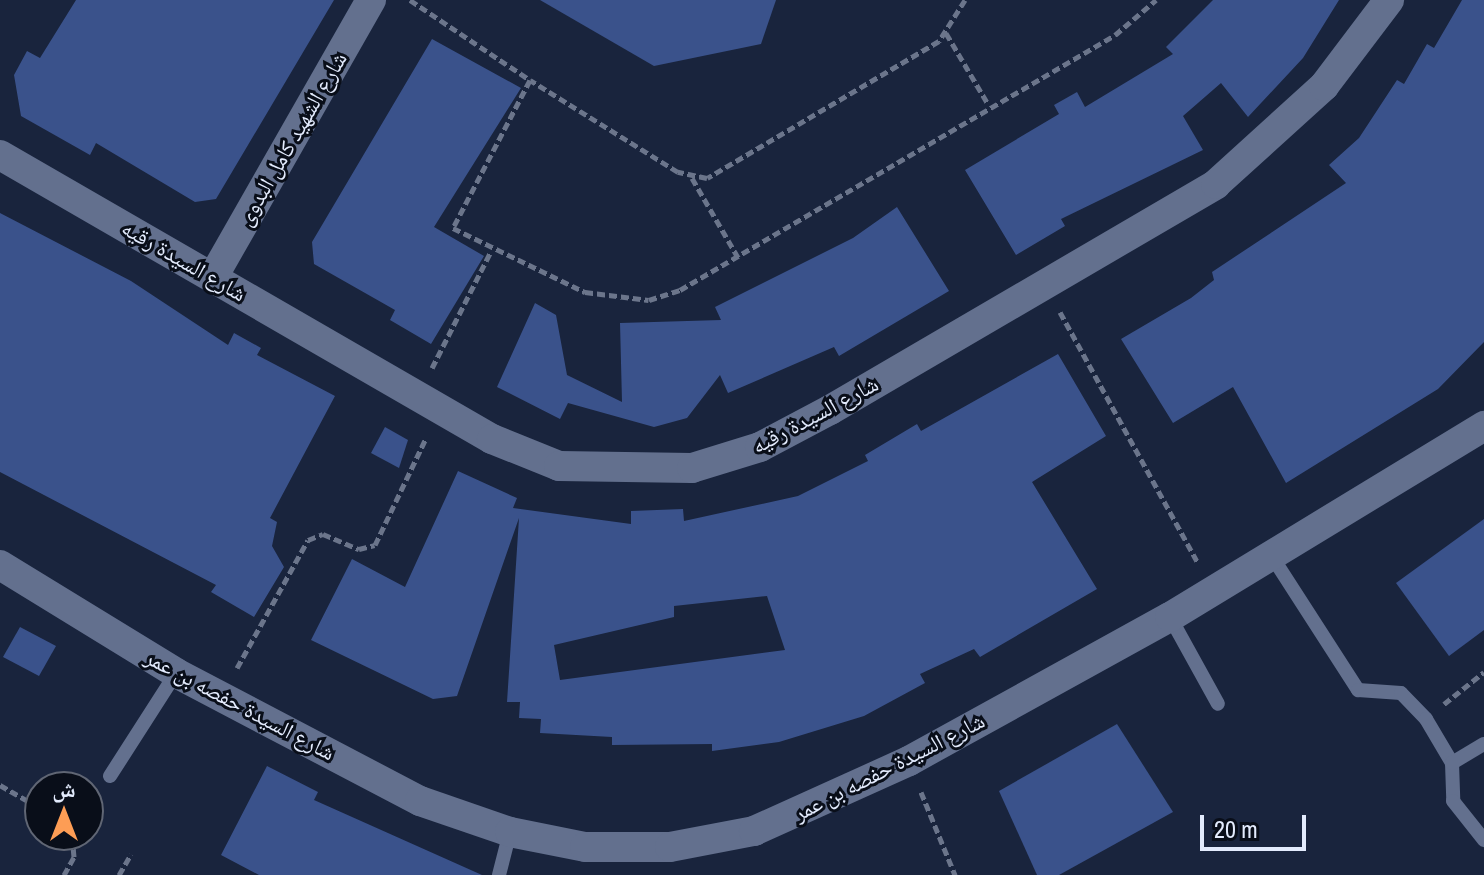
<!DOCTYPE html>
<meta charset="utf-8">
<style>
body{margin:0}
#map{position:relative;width:1484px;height:875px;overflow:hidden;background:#19243d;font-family:"Archivo Narrow","Noto Naskh Arabic",sans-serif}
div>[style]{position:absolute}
.building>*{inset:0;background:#3a528b}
.path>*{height:5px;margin-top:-2.5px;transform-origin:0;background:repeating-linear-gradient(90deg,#6b758b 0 8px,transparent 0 12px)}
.service>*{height:14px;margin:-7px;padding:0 7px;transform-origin:7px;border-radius:7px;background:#63708e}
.minor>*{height:30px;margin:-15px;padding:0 15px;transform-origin:15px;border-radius:15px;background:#63708e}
span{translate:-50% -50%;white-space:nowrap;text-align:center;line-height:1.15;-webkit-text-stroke:6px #090e19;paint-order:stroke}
.street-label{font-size:22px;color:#e3ebfd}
.north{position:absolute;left:24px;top:771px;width:80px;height:80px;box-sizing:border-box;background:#090e19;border:2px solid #606674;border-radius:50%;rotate:0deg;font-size:22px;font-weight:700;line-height:32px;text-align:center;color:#e3ebfd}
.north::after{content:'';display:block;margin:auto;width:28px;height:36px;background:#fd9d55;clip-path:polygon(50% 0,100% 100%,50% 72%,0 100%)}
.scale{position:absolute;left:1200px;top:815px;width:106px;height:36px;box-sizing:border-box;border:4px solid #e3ebfd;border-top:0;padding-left:10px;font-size:24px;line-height:28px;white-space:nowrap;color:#e3ebfd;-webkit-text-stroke:6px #090e19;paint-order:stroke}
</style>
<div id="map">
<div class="building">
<div style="clip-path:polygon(76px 0,334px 0,216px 199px,195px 202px,96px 143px,90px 155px,21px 116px,14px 75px,27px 51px,40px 58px)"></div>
<div style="clip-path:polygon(540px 0,776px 0,761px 44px,654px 66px)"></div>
<div style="clip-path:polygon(1213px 0,1339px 0,1303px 58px,1248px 117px,1221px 83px,1183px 116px,1203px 150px,1061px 219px,1065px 226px,1016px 255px,965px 170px,1059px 114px,1054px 105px,1077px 92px,1085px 107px,1173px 54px,1166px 47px)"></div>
<div style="clip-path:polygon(1462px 0,1484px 0,1484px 342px,1438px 389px,1286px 483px,1233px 387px,1173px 423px,1121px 339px,1191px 298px,1214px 280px,1212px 272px,1346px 183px,1329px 165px,1359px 138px,1397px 80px,1404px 84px,1427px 44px,1434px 48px)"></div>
<div style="clip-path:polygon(432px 39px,521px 88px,434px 227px,484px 256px,431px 344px,390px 320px,395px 310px,314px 264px,312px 242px)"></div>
<div style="clip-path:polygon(897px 207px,949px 291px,839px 356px,834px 347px,728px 393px,720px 375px,687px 418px,654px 427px,568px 403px,560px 419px,497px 387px,535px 303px,556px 315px,567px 375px,622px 402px,620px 323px,721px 320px,715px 307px,853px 238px)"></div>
<div style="clip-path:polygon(0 213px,131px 281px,228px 345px,234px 333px,261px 348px,257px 355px,335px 396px,270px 518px,277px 522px,272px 546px,284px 567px,254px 617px,211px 592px,216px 585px,0 472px)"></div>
<div style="clip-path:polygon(evenodd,1058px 354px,1106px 436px,1032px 482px,1097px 589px,980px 657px,974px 649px,920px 674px,925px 683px,864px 716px,779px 742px,712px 751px,712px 744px,612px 745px,612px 737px,540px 733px,541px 719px,519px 718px,520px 702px,507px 702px,519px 518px,457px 696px,433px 699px,311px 640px,352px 559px,405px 587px,458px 471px,517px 498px,513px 508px,631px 524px,631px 511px,683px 509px,684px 521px,798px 496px,868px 461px,865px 455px,917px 424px,921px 431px,1058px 354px,767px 596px,785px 650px,560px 680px,554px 645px,674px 617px,674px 606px,767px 596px)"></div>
<div style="clip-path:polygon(385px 427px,408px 440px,399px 468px,371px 453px)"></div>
<div style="clip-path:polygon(1484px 519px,1484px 630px,1449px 656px,1396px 583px)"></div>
<div style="clip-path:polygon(20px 627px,56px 646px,39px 676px,3px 657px)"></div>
<div style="clip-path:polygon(1117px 724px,1173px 812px,1059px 875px,1037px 875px,999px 791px)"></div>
<div style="clip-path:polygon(267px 766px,318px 792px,314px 800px,482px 875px,259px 875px,221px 855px)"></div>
</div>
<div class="path">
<div style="left:410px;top:0;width:144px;rotate:33.7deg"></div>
<div style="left:965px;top:0;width:49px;rotate:122.4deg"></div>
<div style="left:939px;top:41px;width:269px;rotate:149.4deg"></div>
<div style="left:707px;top:178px;width:30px;rotate:-168deg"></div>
<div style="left:678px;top:172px;width:174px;rotate:-148.1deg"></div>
<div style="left:530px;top:80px;width:167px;rotate:117.5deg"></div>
<div style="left:453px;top:228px;width:147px;rotate:25.9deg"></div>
<div style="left:585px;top:292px;width:64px;rotate:7.1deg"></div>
<div style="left:649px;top:300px;width:33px;rotate:-18deg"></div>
<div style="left:680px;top:290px;width:504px;rotate:-30.38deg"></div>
<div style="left:1115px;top:35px;width:54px;rotate:-40.5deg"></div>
<div style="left:946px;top:33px;width:82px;rotate:59.4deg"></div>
<div style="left:692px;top:178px;width:94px;rotate:59.9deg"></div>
<div style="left:1060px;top:312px;width:286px;rotate:61.2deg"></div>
<div style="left:432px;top:368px;width:131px;rotate:-63.2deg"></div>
<div style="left:237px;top:668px;width:146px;rotate:-61deg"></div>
<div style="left:308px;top:540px;width:16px;rotate:-22deg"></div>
<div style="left:323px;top:534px;width:39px;rotate:23deg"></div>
<div style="left:359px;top:549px;width:16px;rotate:-14deg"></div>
<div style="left:375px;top:545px;width:119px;rotate:-64.5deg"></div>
<div style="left:1444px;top:704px;width:51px;rotate:-38.7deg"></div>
<div style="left:0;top:785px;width:46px;rotate:29.9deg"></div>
<div style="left:921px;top:792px;width:90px;rotate:67.7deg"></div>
<div style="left:64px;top:875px;width:21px;rotate:-61deg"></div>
<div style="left:74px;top:857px;width:22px;rotate:-95deg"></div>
<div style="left:119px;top:875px;width:24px;rotate:-60deg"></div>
</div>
<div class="service">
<div style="left:1271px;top:555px;width:161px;rotate:57.2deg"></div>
<div style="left:1358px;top:690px;width:43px;rotate:4deg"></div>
<div style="left:1401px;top:693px;width:36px;rotate:46deg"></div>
<div style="left:1426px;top:719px;width:51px;rotate:59.4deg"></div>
<div style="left:1452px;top:763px;width:38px;rotate:88deg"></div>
<div style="left:1453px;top:801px;width:50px;rotate:51.5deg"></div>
<div style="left:1170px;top:617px;width:99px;rotate:61.1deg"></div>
<div style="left:1452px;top:763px;width:37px;rotate:-31deg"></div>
<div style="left:110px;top:776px;width:122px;rotate:-57.3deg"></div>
<div style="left:499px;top:875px;width:44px;rotate:-75.7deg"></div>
</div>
<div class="minor">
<div style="left:0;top:155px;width:568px;rotate:30deg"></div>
<div style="left:492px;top:439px;width:72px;rotate:21.9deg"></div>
<div style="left:559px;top:466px;width:133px;rotate:0.9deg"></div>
<div style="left:692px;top:468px;width:71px;rotate:-17.2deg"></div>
<div style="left:760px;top:447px;width:79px;rotate:-27.9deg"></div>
<div style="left:830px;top:410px;width:447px;rotate:-30.3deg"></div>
<div style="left:1216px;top:184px;width:146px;rotate:-42.2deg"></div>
<div style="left:1324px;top:86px;width:108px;rotate:-52.9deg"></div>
<div style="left:213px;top:277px;width:319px;rotate:-60.3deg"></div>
<div style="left:0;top:565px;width:206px;rotate:31.5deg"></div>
<div style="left:176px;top:673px;width:276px;rotate:27.7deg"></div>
<div style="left:420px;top:801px;width:95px;rotate:19deg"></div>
<div style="left:510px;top:832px;width:76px;rotate:11.3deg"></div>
<div style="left:585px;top:847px;width:85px"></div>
<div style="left:670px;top:847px;width:86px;rotate:-10.8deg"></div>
<div style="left:754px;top:831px;width:170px;rotate:-24.3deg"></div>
<div style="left:909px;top:761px;width:298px;rotate:-28.9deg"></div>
<div style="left:1170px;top:617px;width:368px;rotate:-31.3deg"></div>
</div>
<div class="street-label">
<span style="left:292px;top:139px;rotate:-60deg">شارع الشهيد كامل البدوى</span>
<span style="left:184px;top:261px;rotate:30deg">شارع السيدة رقيه</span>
<span style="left:815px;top:415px;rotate:-28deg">شارع السيدة رقيه</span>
<span style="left:240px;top:705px;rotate:28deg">شارع السيدة حفصه بن عمر</span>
<span style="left:889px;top:767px;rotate:-27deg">شارع السيدة حفصه بن عمر</span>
</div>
<div class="north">ش</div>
<div class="scale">20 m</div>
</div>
